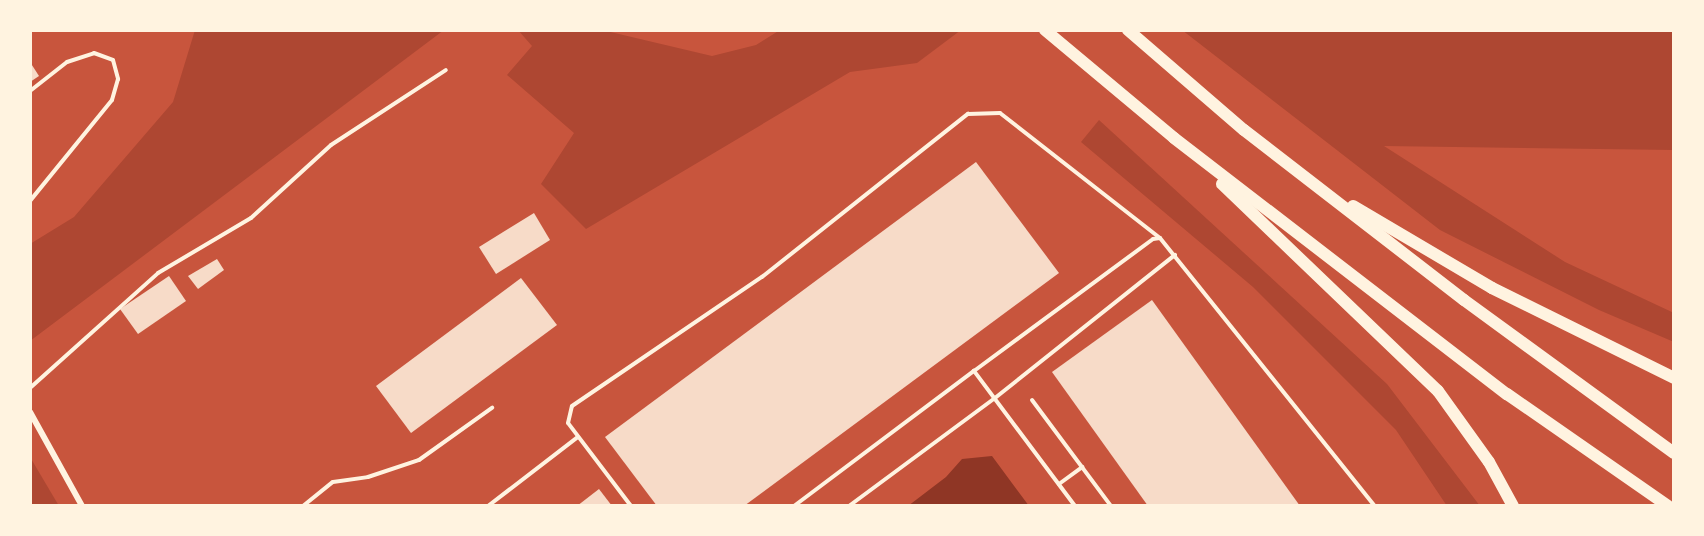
<!DOCTYPE html>
<style>
body{margin:0}
#map{position:relative;width:1704px;height:536px;overflow:hidden;background:#c8553d;font-family:Literata,serif}
div>[style]{position:absolute}
.green>*{inset:0;background:#ae4732}
.water>*{inset:0;background:#8f3625}
.building>*{inset:0;background:#f7dbc8}
.service>*{height:4px;margin:-2px;padding:0 2px;transform-origin:2px;border-radius:2px;background:#fff3e0}
.minor>*{height:6px;margin:-3px;padding:0 3px;transform-origin:3px;border-radius:3px;background:#fff3e0}
.motorway>*{height:12px;margin:-6px;padding:0 6px;transform-origin:6px;border-radius:6px;background:#fff3e0}
span{translate:-50% -50%;white-space:nowrap;text-align:center;line-height:1.15;-webkit-text-stroke:4.5px #fff3e0;paint-order:stroke}
.frame{position:absolute;inset:0;border:32px solid #fff3e0;pointer-events:none}
</style>
<div id="map">
<div class="green">
<div style="clip-path:polygon(195px 30px,444px 30px,30px 341px,30px 244px,74px 217px,173px 102px)"></div>
<div style="clip-path:polygon(518px 30px,602px 30px,712px 56px,756px 45px,780px 30px,961px 30px,917px 63px,850px 72px,586px 229px,541px 184px,574px 133px,507px 75px,532px 46px)"></div>
<div style="clip-path:polygon(1182px 30px,1674px 30px,1674px 150px,1384px 146px,1565px 262px,1674px 313px,1674px 342px,1599px 310px,1440px 230px)"></div>
<div style="clip-path:polygon(1099px 120px,1387px 384px,1480px 506px,1447px 506px,1396px 430px,1253px 287px,1081px 142px)"></div>
<div style="clip-path:polygon(30px 457px,59px 506px,30px 506px)"></div>
</div>
<div class="water">
<div style="clip-path:polygon(992px 456px,1029px 506px,908px 506px,946px 477px,962px 459px)"></div>
</div>
<div class="building">
<div style="clip-path:polygon(30px 62px,39px 76px,30px 82px)"></div>
<div style="clip-path:polygon(976px 162px,1059px 273px,744px 506px,657px 506px,605px 437px)"></div>
<div style="clip-path:polygon(534px 213px,550px 240px,496px 274px,479px 247px)"></div>
<div style="clip-path:polygon(217px 259px,224px 270px,198px 289px,188px 276px)"></div>
<div style="clip-path:polygon(169px 276px,186px 301px,138px 334px,120px 309px)"></div>
<div style="clip-path:polygon(521px 278px,557px 325px,411px 433px,376px 386px)"></div>
<div style="clip-path:polygon(1152px 300px,1300px 506px,1148px 506px,1052px 372px)"></div>
<div style="clip-path:polygon(599px 489px,612px 506px,577px 506px)"></div>
</div>
<div class="service">
<div style="left:30px;top:91px;width:47px;rotate:-38.1deg"></div>
<div style="left:67px;top:62px;width:28px;rotate:-18deg"></div>
<div style="left:94px;top:53px;width:20px;rotate:20deg"></div>
<div style="left:113px;top:60px;width:20px;rotate:75deg"></div>
<div style="left:118px;top:79px;width:22px;rotate:106deg"></div>
<div style="left:112px;top:100px;width:130px;rotate:129.1deg"></div>
<div style="left:30px;top:388px;width:172px;rotate:-41.9deg"></div>
<div style="left:158px;top:273px;width:108px;rotate:-30.6deg"></div>
<div style="left:251px;top:218px;width:108px;rotate:-42.4deg"></div>
<div style="left:331px;top:145px;width:137px;rotate:-33.1deg"></div>
<div style="left:1032px;top:400px;width:132px;rotate:53.3deg"></div>
<div style="left:1059px;top:484px;width:29px;rotate:-36deg"></div>
<div style="left:303px;top:506px;width:38px;rotate:-39deg"></div>
<div style="left:333px;top:482px;width:35px;rotate:-8deg"></div>
<div style="left:368px;top:477px;width:54px;rotate:-18.4deg"></div>
<div style="left:419px;top:460px;width:90px;rotate:-35.5deg"></div>
<div style="left:488px;top:506px;width:113px;rotate:-37.5deg"></div>
<div style="left:631px;top:506px;width:104px;rotate:-127.2deg"></div>
<div style="left:568px;top:423px;width:17px;rotate:-77deg"></div>
<div style="left:572px;top:406px;width:230px;rotate:-34.2deg"></div>
<div style="left:762px;top:277px;width:263px;rotate:-38.4deg"></div>
<div style="left:968px;top:114px;width:32px;rotate:-2deg"></div>
<div style="left:1000px;top:113px;width:203px;rotate:38deg"></div>
<div style="left:794px;top:506px;width:225px;rotate:-36.9deg"></div>
<div style="left:849px;top:506px;width:182px;rotate:-36.5deg"></div>
<div style="left:995px;top:398px;width:230px;rotate:-38.5deg"></div>
<div style="left:1075px;top:506px;width:169px;rotate:-126.8deg"></div>
<div style="left:974px;top:371px;width:222px;rotate:-36.4deg"></div>
<div style="left:1153px;top:239px;width:7px;rotate:-8deg"></div>
<div style="left:1160px;top:238px;width:344px;rotate:51.3deg"></div>
</div>
<div class="minor">
<div style="left:30px;top:412px;width:107px;rotate:61deg"></div>
</div>
<div class="motorway">
<div style="left:1045px;top:30px;width:168px;rotate:39.9deg"></div>
<div style="left:1174px;top:138px;width:420px;rotate:37.6deg"></div>
<div style="left:1507px;top:394px;width:196px;rotate:34.8deg"></div>
<div style="left:1128px;top:30px;width:153px;rotate:40.8deg"></div>
<div style="left:1244px;top:130px;width:278px;rotate:37.7deg"></div>
<div style="left:1464px;top:300px;width:260px;rotate:36.1deg"></div>
<div style="left:1222px;top:184px;width:299px;rotate:43.8deg"></div>
<div style="left:1438px;top:391px;width:87px;rotate:54.3deg"></div>
<div style="left:1489px;top:462px;width:50px;rotate:61.4deg"></div>
<div style="left:1353px;top:206px;width:161px;rotate:30.5deg"></div>
<div style="left:1492px;top:288px;width:203px;rotate:26.3deg"></div>
</div>
<div class="frame"></div>
</div>
